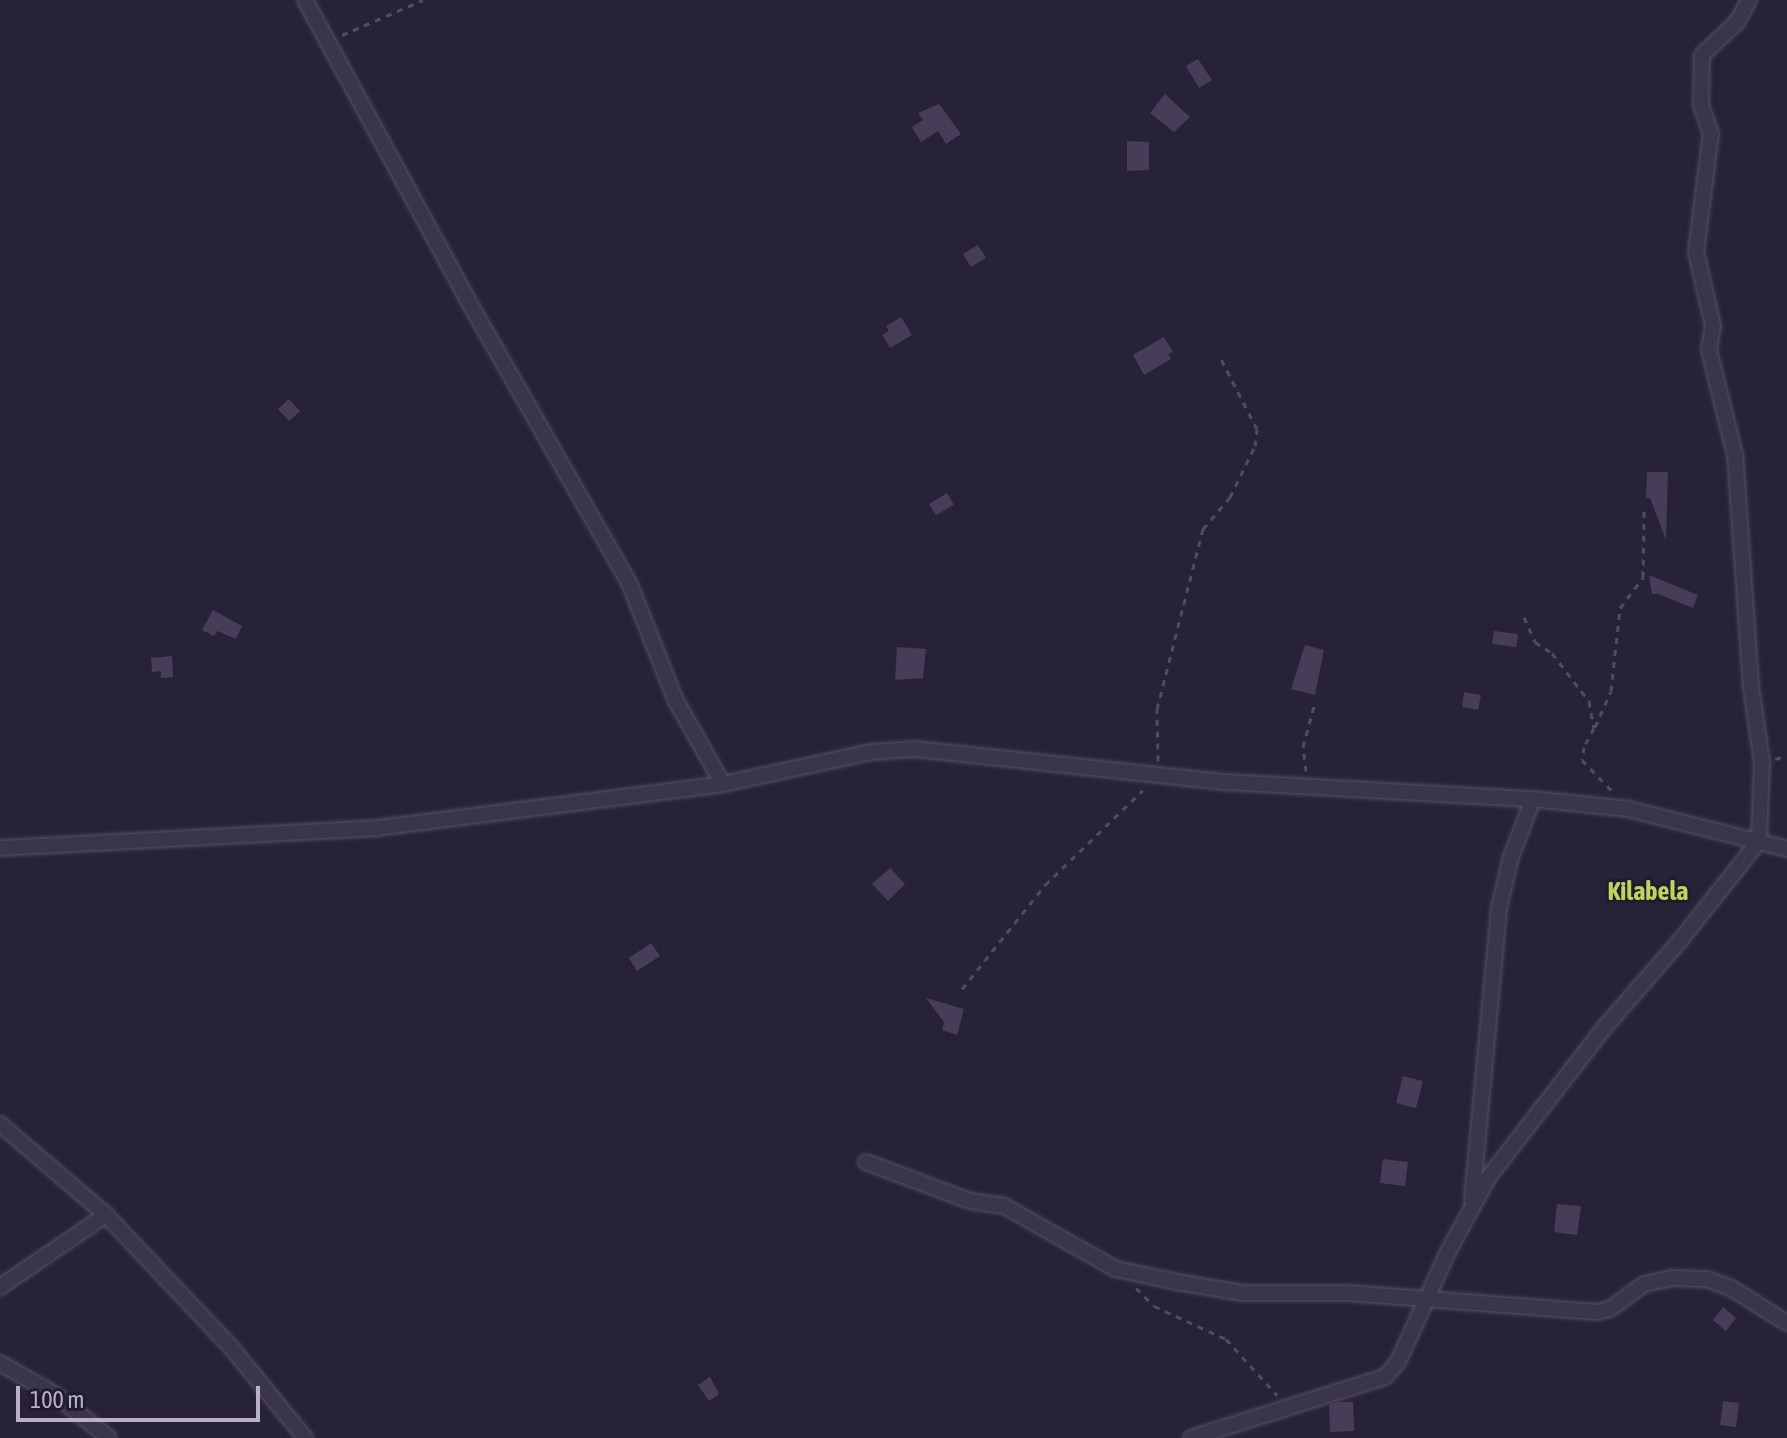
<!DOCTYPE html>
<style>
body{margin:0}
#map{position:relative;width:1787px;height:1438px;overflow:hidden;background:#282239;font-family:"Asap Condensed",sans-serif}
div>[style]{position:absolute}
.building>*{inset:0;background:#463e59}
.path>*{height:3px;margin-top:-1.5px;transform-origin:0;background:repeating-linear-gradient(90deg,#4b4e61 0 6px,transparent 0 12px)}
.roads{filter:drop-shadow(0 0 2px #565064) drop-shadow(0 0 2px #565064)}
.minor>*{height:14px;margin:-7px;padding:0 7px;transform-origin:7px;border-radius:7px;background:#3b354a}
span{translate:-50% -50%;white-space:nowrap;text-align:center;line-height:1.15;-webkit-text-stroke:6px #211b2e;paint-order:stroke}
.quarter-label{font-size:26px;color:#c1d35e;font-weight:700}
.scale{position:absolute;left:16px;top:1386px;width:244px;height:36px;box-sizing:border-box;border:4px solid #b7b0c6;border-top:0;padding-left:10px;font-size:24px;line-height:28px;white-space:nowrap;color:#b7b0c6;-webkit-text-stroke:6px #211b2e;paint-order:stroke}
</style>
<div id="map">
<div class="building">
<div style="clip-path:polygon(1198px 59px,1212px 80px,1199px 88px,1186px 66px)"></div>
<div style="clip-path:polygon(1165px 94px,1190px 117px,1174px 132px,1150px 113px)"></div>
<div style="clip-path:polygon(939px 104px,961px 134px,946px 144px,938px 131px,921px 142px,912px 127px,923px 120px,918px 113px)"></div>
<div style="clip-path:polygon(1127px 141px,1149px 142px,1149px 170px,1127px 171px)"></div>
<div style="clip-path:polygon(978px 245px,986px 258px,971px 267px,963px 254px)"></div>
<div style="clip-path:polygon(901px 317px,912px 335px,890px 348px,882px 335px,889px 331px,886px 326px)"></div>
<div style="clip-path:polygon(1164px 337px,1173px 352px,1168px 354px,1171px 359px,1144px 375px,1133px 355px)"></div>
<div style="clip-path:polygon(289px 399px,300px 411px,289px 421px,278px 409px)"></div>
<div style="clip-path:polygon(1647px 472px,1668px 472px,1666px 540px,1650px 498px,1646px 498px)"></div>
<div style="clip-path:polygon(947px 493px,954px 505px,936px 515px,929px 504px)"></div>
<div style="clip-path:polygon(1649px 575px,1698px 595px,1693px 608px,1658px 594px,1652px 594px)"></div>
<div style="clip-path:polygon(213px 610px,242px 626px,236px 639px,217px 631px,214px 636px,202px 630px)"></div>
<div style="clip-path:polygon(1494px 631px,1518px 634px,1516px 647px,1492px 644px)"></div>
<div style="clip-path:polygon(1305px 645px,1324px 650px,1315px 695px,1291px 689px)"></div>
<div style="clip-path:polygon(897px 647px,926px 649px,923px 678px,895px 680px)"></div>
<div style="clip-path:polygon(172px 656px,173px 677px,161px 678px,161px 671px,152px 672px,151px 658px)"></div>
<div style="clip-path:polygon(1464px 692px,1481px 695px,1478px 710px,1462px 707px)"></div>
<div style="clip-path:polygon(890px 868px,905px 884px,888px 901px,872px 884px)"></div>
<div style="clip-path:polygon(651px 943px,660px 956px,637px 971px,629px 958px)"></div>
<div style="clip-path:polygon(926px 998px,964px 1009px,957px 1035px,942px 1030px,944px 1022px)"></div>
<div style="clip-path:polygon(1403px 1076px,1423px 1081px,1416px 1108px,1396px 1103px)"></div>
<div style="clip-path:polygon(1383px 1159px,1408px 1162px,1405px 1186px,1380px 1183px)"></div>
<div style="clip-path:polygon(1557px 1204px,1581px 1206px,1577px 1235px,1554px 1232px)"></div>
<div style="clip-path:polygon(1723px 1307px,1736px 1318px,1726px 1331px,1713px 1320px)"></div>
<div style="clip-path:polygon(710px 1377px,719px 1394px,709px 1401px,698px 1385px)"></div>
<div style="clip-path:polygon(1723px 1401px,1739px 1403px,1736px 1427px,1720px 1425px)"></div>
<div style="clip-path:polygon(1338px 1402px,1353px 1402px,1354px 1431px,1330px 1432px,1329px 1405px)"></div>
</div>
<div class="path">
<div style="left:342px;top:35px;width:88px;rotate:-23.4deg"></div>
<div style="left:1524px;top:617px;width:27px;rotate:66deg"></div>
<div style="left:1535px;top:642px;width:20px;rotate:33deg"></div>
<div style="left:1552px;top:653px;width:61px;rotate:52.4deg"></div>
<div style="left:1589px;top:701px;width:27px;rotate:80deg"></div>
<div style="left:1594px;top:728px;width:21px;rotate:118deg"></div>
<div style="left:1584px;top:747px;width:13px;rotate:99deg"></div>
<div style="left:1582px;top:760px;width:46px;rotate:45.9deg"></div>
<div style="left:1595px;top:727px;width:39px;rotate:-66deg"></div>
<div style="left:1611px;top:691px;width:83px;rotate:-83.8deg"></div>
<div style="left:1620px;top:608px;width:39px;rotate:-53deg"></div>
<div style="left:1643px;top:577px;width:66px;rotate:-89.1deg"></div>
<div style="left:1775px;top:759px;width:12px;rotate:-14deg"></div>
<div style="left:1158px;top:761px;width:52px;rotate:-91.1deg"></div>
<div style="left:1157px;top:709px;width:186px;rotate:-75.7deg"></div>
<div style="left:1203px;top:529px;width:42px;rotate:-49.8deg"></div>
<div style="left:1230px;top:497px;width:57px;rotate:-63.9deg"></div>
<div style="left:1255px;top:446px;width:17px;rotate:-83deg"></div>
<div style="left:1257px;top:429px;width:81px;rotate:-117.2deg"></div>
<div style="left:1306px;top:771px;width:24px;rotate:-97deg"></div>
<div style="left:1303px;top:747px;width:42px;rotate:-75deg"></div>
<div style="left:962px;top:989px;width:133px;rotate:-51.4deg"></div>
<div style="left:1045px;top:885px;width:136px;rotate:-44.1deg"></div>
<div style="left:1136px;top:1288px;width:25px;rotate:45deg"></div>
<div style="left:1154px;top:1306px;width:79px;rotate:24.6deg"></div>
<div style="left:1226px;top:1339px;width:76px;rotate:47.7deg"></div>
</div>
<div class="roads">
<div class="minor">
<div style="left:305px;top:0;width:338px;rotate:61.5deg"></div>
<div style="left:466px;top:297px;width:331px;rotate:60.3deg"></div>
<div style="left:630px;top:585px;width:125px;rotate:68.4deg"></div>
<div style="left:676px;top:701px;width:95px;rotate:60.5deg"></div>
<div style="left:0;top:848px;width:378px;rotate:-3deg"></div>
<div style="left:377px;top:828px;width:349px;rotate:-7.2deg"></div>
<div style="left:723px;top:784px;width:151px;rotate:-12.2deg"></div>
<div style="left:871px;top:752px;width:44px;rotate:-3.9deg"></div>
<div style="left:915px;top:749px;width:313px;rotate:6.1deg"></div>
<div style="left:1226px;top:782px;width:307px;rotate:3.2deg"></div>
<div style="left:1533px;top:799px;width:96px;rotate:6deg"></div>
<div style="left:1628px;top:809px;width:164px;rotate:14.1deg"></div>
<div style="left:0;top:1124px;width:140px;rotate:40.6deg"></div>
<div style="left:106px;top:1215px;width:180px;rotate:46.6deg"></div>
<div style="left:230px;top:1346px;width:119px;rotate:50.8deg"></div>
<div style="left:866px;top:1162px;width:111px;rotate:20.6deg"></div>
<div style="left:970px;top:1201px;width:34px;rotate:8deg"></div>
<div style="left:1004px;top:1206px;width:129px;rotate:29.4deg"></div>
<div style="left:1116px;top:1269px;width:62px;rotate:12deg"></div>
<div style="left:1177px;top:1282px;width:67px;rotate:9.5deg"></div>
<div style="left:1243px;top:1293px;width:105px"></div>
<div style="left:1348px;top:1293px;width:249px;rotate:4.4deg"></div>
<div style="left:1596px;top:1312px;width:14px;rotate:-12deg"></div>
<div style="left:1610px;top:1309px;width:42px;rotate:-36.3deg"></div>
<div style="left:1644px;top:1284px;width:30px;rotate:-12deg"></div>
<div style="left:1673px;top:1278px;width:34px;rotate:2deg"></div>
<div style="left:1707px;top:1279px;width:26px;rotate:21deg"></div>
<div style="left:1731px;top:1288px;width:66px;rotate:32deg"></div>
<div style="left:1472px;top:1200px;width:293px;rotate:-84.7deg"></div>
<div style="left:1499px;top:908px;width:52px;rotate:-76.8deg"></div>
<div style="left:1511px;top:857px;width:62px;rotate:-69.2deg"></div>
<div style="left:0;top:1287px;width:128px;rotate:-34.2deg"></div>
<div style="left:0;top:1363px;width:62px;rotate:29.9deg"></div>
<div style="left:54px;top:1394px;width:70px;rotate:38.7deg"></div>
<div style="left:1191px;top:1438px;width:203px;rotate:-17.5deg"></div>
<div style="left:1385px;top:1377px;width:20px;rotate:-49deg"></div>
<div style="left:1398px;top:1362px;width:121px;rotate:-65.6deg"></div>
<div style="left:1448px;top:1252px;width:84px;rotate:-61.6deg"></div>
<div style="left:1488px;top:1178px;width:188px;rotate:-52.3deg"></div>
<div style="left:1603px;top:1029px;width:116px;rotate:-48.9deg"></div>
<div style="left:1679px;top:942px;width:129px;rotate:-51.6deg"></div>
<div style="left:1759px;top:841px;width:78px;rotate:-87.8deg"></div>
<div style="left:1762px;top:763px;width:77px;rotate:-98.2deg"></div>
<div style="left:1751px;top:687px;width:233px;rotate:-93.9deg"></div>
<div style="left:1735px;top:455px;width:108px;rotate:-103.9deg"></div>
<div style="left:1709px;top:350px;width:24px;rotate:-81deg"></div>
<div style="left:1713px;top:326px;width:76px;rotate:-102.9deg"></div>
<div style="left:1696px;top:252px;width:119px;rotate:-82.8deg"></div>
<div style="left:1711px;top:134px;width:31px;rotate:-109deg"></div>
<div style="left:1701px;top:105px;width:50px;rotate:-88.9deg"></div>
<div style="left:1702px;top:55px;width:48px;rotate:-43.3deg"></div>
<div style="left:1737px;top:22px;width:25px;rotate:-61deg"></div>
</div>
</div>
<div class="quarter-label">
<span style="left:1648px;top:892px">Kilabela</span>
</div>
<div class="scale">100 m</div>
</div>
